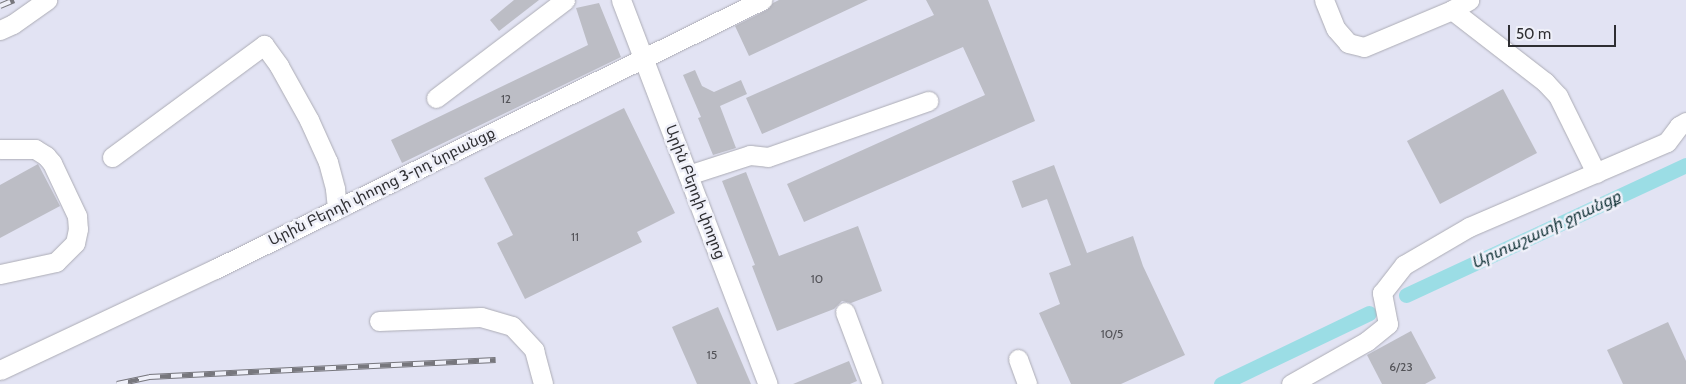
<!DOCTYPE html>
<meta charset="utf-8">
<style>
body{margin:0}
#map{position:relative;width:1686px;height:384px;overflow:hidden;background:#eff0f9;font-family:Cabin,"Noto Sans Armenian",sans-serif}
div>[style]{position:absolute}
.built>*{inset:0;background:#e2e3f3}
.canal>*{height:15px;margin:-7.5px;padding:0 7.5px;transform-origin:7.5px;border-radius:7.5px;background:#9bdde5}
.building>*{inset:0;background:#bcbdc5}
.roads{filter:drop-shadow(0 0 1px #acacb5) drop-shadow(0 0 1px #acacb5)}
.minor>*{height:19px;margin:-9.5px;padding:0 9.5px;transform-origin:9.5px;border-radius:9.5px;background:#fff}
.rail>*{height:5.5px;margin-top:-2.75px;transform-origin:0;background:repeating-linear-gradient(90deg,#eff0f9 0 11px,#77777d 0 22px);box-sizing:border-box;border-block:1px solid #77777d}
span{translate:-50% -50%;white-space:nowrap;text-align:center;line-height:1.15;-webkit-text-stroke:5px #eff0f9;paint-order:stroke}
.number-label{font-size:12px;color:#525257}
.number-label span{-webkit-text-stroke-width:0}
.street-label{font-size:15px;color:#2e2e32}
.water-label{font-size:16px;color:#113236;font-style:italic}
.scale{position:absolute;left:1508px;top:25px;width:108px;height:22px;box-sizing:border-box;border:2px solid #2e2e32;border-top:0;padding-left:6px;font-size:15px;line-height:18px;white-space:nowrap;color:#2e2e32;-webkit-text-stroke:4px #eff0f9;paint-order:stroke}
</style>
<div id="map">
<div class="built">
<div style="clip-path:polygon(0 0,1686px 0,1686px 384px,0 384px)"></div>
</div>
<div class="canal">
<div style="left:1406px;top:295px;width:309px;rotate:-24.9deg"></div>
<div style="left:1221px;top:384px;width:164px;rotate:-25.6deg"></div>
</div>
<div class="building">
<div style="clip-path:polygon(514px 0,539px 0,499px 31px,490px 20px)"></div>
<div style="clip-path:polygon(779px 0,868px 0,749px 56px,735px 26px,767px 10px,773px 3px)"></div>
<div style="clip-path:polygon(926px 0,988px 0,1035px 121px,804px 222px,787px 184px,985px 95px,963px 47px,762px 134px,746px 98px,934px 15px)"></div>
<div style="clip-path:polygon(599px 3px,621px 57px,402px 163px,391px 140px,588px 45px,576px 8px)"></div>
<div style="clip-path:polygon(695px 70px,702px 86px,714px 92px,741px 80px,747px 94px,720px 106px,736px 148px,713px 155px,698px 118px,701px 117px,683px 75px)"></div>
<div style="clip-path:polygon(1503px 89px,1537px 153px,1440px 204px,1407px 141px)"></div>
<div style="clip-path:polygon(624px 108px,675px 213px,637px 232px,642px 242px,525px 299px,497px 243px,513px 235px,484px 178px)"></div>
<div style="clip-path:polygon(38px 164px,60px 206px,0 238px,0 185px)"></div>
<div style="clip-path:polygon(1054px 165px,1087px 253px,1133px 236px,1143px 266px,1185px 355px,1121px 384px,1071px 384px,1039px 313px,1060px 304px,1049px 273px,1071px 265px,1047px 199px,1022px 208px,1012px 181px)"></div>
<div style="clip-path:polygon(746px 172px,779px 256px,858px 226px,882px 291px,851px 303px,842px 301px,834px 309px,777px 331px,752px 266px,755px 265px,722px 181px)"></div>
<div style="clip-path:polygon(718px 307px,751px 384px,697px 384px,672px 327px)"></div>
<div style="clip-path:polygon(1668px 322px,1686px 361px,1686px 384px,1623px 384px,1607px 350px)"></div>
<div style="clip-path:polygon(1411px 331px,1436px 378px,1425px 384px,1382px 384px,1367px 355px)"></div>
<div style="clip-path:polygon(849px 361px,857px 381px,850px 384px,793px 384px)"></div>
</div>
<div class="roads">
<div class="minor">
<div style="left:621px;top:0;width:411px;rotate:69.1deg"></div>
<div style="left:1324px;top:0;width:31px;rotate:68deg"></div>
<div style="left:1336px;top:29px;width:18px;rotate:49deg"></div>
<div style="left:1348px;top:43px;width:16px;rotate:14deg"></div>
<div style="left:1364px;top:47px;width:95px;rotate:-22.8deg"></div>
<div style="left:1452px;top:10px;width:118px;rotate:37.7deg"></div>
<div style="left:1545px;top:82px;width:19px;rotate:47deg"></div>
<div style="left:1558px;top:96px;width:86px;rotate:63.7deg"></div>
<div style="left:1452px;top:10px;width:20px;rotate:-30deg"></div>
<div style="left:0;top:30px;width:14px;rotate:-25deg"></div>
<div style="left:13px;top:24px;width:42px;rotate:-35.2deg"></div>
<div style="left:436px;top:98px;width:162px;rotate:-37.2deg"></div>
<div style="left:0;top:149px;width:35px"></div>
<div style="left:35px;top:149px;width:13px;rotate:32deg"></div>
<div style="left:46px;top:156px;width:9px;rotate:49deg"></div>
<div style="left:52px;top:163px;width:59px;rotate:64.7deg"></div>
<div style="left:77px;top:216px;width:13px;rotate:86deg"></div>
<div style="left:78px;top:229px;width:14px;rotate:102deg"></div>
<div style="left:75px;top:243px;width:27px;rotate:135deg"></div>
<div style="left:56px;top:262px;width:57px;rotate:167.9deg"></div>
<div style="left:112px;top:157px;width:189px;rotate:-36.4deg"></div>
<div style="left:264px;top:45px;width:26px;rotate:54deg"></div>
<div style="left:279px;top:66px;width:62px;rotate:60.9deg"></div>
<div style="left:309px;top:120px;width:46px;rotate:65.7deg"></div>
<div style="left:328px;top:162px;width:28px;rotate:75deg"></div>
<div style="left:335px;top:189px;width:20px;rotate:84deg"></div>
<div style="left:688px;top:175px;width:65px;rotate:-17.9deg"></div>
<div style="left:750px;top:155px;width:18px;rotate:6deg"></div>
<div style="left:768px;top:157px;width:170px;rotate:-19.3deg"></div>
<div style="left:845px;top:312px;width:77px;rotate:69.4deg"></div>
<div style="left:379px;top:321px;width:102px;rotate:-2.2deg"></div>
<div style="left:481px;top:317px;width:32px;rotate:16deg"></div>
<div style="left:512px;top:326px;width:33px;rotate:47deg"></div>
<div style="left:534px;top:350px;width:35px;rotate:75deg"></div>
<div style="left:1018px;top:359px;width:27px;rotate:70deg"></div>
<div style="left:0;top:370px;width:238px;rotate:-25.2deg"></div>
<div style="left:215px;top:269px;width:610px;rotate:-26.19deg"></div>
<div style="left:1291px;top:384px;width:87px;rotate:-29.5deg"></div>
<div style="left:1367px;top:341px;width:27px;rotate:-39deg"></div>
<div style="left:1388px;top:324px;width:32px;rotate:-101deg"></div>
<div style="left:1382px;top:293px;width:36px;rotate:-52deg"></div>
<div style="left:1404px;top:265px;width:75px;rotate:-30.3deg"></div>
<div style="left:1469px;top:227px;width:215px;rotate:-23.2deg"></div>
<div style="left:1667px;top:142px;width:20px;rotate:-53deg"></div>
<div style="left:1679px;top:126px;width:8px;rotate:-30deg"></div>
</div>
</div>
<div class="rail">
<div style="left:0;top:6px;width:15px;rotate:-23deg"></div>
<div style="left:117px;top:384px;width:33px;rotate:-12deg"></div>
<div style="left:149px;top:377px;width:347px;rotate:-2.8deg"></div>
</div>
<div class="number-label">
<span style="left:506px;top:99px">12</span>
<span style="left:575px;top:237px">11</span>
<span style="left:817px;top:279px">10</span>
<span style="left:1112px;top:334px">10/5</span>
<span style="left:712px;top:355px">15</span>
<span style="left:1401px;top:367px">6/23</span>
</div>
<div class="street-label">
<span style="left:382px;top:187px;rotate:-26deg">Արին Բերդի փողոց 3-րդ նրբանցք</span>
<span style="left:695px;top:192px;rotate:69deg">Արին Բերդի փողոց</span>
</div>
<div class="water-label">
<span style="left:1546px;top:230px;rotate:-25deg">Արտաշատի ջրանցք</span>
</div>
<div class="scale">50 m</div>
</div>
